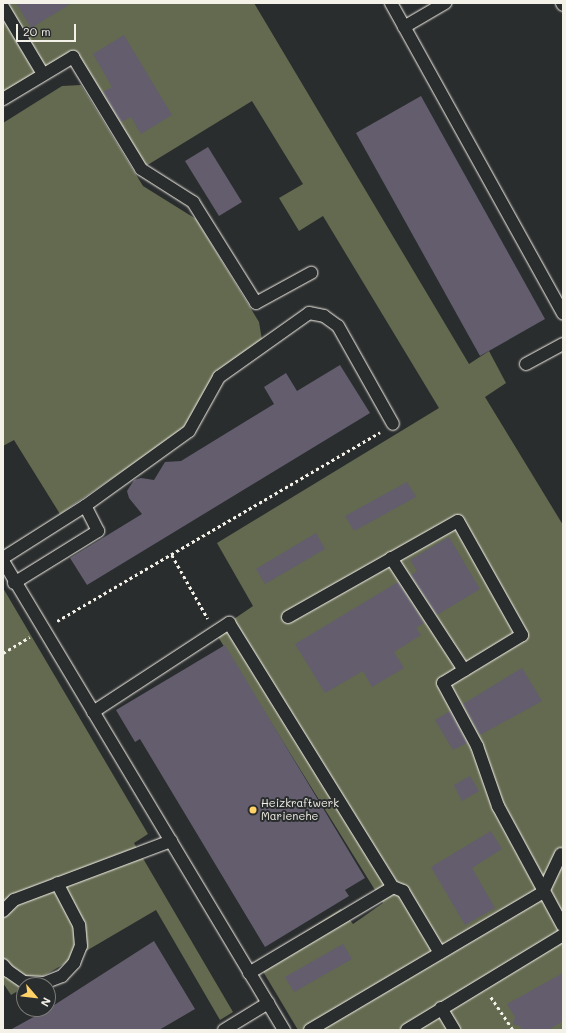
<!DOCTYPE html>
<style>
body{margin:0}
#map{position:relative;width:566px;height:1033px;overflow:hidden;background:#2a2d2e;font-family:Mali,sans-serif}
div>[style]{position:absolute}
.green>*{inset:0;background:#636a50}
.building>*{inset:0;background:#635d6e}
.path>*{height:2.5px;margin-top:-1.25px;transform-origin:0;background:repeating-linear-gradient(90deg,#f4f1e8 0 3px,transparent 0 6px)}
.roads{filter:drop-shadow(0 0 1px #f4f1e8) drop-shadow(0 0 1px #f4f1e8)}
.lane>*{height:12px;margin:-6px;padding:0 6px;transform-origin:6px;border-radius:6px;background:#2a2d2e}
.dots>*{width:11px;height:11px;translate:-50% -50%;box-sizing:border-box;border:2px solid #2a2d2e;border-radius:50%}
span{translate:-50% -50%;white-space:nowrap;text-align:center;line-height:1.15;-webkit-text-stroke:4px #2a2d2e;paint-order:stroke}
.poi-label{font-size:11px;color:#f4f1e8}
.left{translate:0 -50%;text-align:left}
.frame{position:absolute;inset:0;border:4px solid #f4f1e8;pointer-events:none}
.north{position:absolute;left:16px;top:977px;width:40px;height:40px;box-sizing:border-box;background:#2a2d2e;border:1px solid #7b7b78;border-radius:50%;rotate:118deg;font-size:11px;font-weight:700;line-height:16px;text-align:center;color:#f4f1e8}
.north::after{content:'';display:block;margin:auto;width:14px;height:18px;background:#ffd166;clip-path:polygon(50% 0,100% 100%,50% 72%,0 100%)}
.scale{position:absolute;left:16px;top:24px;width:60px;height:18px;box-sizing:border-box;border:2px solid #f4f1e8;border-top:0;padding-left:5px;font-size:12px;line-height:14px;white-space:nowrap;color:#f4f1e8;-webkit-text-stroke:3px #2a2d2e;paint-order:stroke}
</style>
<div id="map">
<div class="green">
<div style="clip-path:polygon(3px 3px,254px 3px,469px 364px,489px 351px,506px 383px,485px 397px,563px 525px,563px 1030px,298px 1030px,261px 968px,268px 956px,341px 909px,353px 924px,383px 903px,215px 632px,253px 606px,217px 543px,439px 408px,323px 216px,299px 231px,279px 198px,303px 184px,252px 101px,141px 169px,73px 57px,3px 99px)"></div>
<div style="clip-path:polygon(81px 85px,143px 186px,196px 219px,259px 322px,262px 340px,216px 371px,187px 427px,60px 514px,14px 440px,3px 446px,3px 123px,62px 86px)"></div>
<div style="clip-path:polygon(3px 588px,148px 834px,134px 843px,233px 1012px,220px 1020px,156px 910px,11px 995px,3px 983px)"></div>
</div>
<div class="building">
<div style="clip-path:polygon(16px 3px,72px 3px,31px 28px)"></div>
<div style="clip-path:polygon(124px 35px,172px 115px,141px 134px,131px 117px,121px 122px,103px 92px,112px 87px,93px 54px)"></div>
<div style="clip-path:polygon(421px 96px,545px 319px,480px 356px,356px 133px)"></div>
<div style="clip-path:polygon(208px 147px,242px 202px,219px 216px,185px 161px)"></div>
<div style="clip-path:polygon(340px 365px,370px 413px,87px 585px,70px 558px,142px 514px,129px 498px,127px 491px,134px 480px,141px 478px,154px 480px,165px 462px,181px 461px,274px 404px,264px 387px,286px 373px,297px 391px)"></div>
<div style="clip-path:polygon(407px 482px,416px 497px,354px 531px,345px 516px)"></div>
<div style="clip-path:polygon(316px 533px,325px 549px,265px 584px,256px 569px)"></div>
<div style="clip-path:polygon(449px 537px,480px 589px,437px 615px,411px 575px,417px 571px,410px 560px)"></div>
<div style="clip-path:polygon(398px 582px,424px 623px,416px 628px,421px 635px,394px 652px,404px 668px,372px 687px,363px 671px,325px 693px,295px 644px)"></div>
<div style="clip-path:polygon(225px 645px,365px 878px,345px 890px,349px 896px,265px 947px,140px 739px,135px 742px,116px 710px)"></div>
<div style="clip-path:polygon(522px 668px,542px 701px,480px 735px,463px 704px)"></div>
<div style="clip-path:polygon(450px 711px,467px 743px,453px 750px,435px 720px)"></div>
<div style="clip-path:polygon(470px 776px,479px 791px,462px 801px,454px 785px)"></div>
<div style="clip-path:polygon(491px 831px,502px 849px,472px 868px,495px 908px,465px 925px,431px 867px)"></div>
<div style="clip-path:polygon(154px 941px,195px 1009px,159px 1030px,10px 1030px,48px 1009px)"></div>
<div style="clip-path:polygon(343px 944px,352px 959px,294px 992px,285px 977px)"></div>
<div style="clip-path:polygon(563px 973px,563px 1021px,548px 1030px,522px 1030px,520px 1026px,513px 1024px,515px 1017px,507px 1004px)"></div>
</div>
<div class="path">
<div style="left:172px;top:555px;width:73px;rotate:60.6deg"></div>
<div style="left:57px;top:621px;width:374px;rotate:-30.3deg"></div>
<div style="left:3px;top:653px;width:31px;rotate:-31deg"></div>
<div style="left:491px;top:997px;width:40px;rotate:56deg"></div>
</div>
<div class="roads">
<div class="lane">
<div style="left:391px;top:3px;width:355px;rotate:61deg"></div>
<div style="left:562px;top:3px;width:2px;rotate:63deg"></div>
<div style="left:3px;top:7px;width:78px;rotate:59.2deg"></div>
<div style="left:404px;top:27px;width:48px;rotate:-30.3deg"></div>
<div style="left:3px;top:99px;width:82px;rotate:-31deg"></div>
<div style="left:73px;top:57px;width:131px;rotate:58.7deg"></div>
<div style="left:141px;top:169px;width:62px;rotate:32.4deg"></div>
<div style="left:193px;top:202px;width:119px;rotate:58deg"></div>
<div style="left:256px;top:303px;width:63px;rotate:-28.6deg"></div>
<div style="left:526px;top:364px;width:42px;rotate:-28.4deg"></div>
<div style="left:3px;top:558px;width:97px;rotate:-32.4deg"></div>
<div style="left:85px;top:506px;width:128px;rotate:-35.8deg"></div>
<div style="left:189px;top:431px;width:62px;rotate:-60.9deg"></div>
<div style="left:219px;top:377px;width:110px;rotate:-35.4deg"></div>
<div style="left:309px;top:313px;width:15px;rotate:11deg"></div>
<div style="left:324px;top:316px;width:17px;rotate:36deg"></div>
<div style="left:338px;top:326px;width:112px;rotate:60.7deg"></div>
<div style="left:391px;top:558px;width:134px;rotate:56.9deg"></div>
<div style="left:3px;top:561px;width:547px;rotate:59.07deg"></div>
<div style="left:14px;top:583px;width:99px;rotate:-31.8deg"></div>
<div style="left:98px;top:531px;width:28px;rotate:-117deg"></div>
<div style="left:288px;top:617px;width:195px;rotate:-29.5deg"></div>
<div style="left:458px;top:521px;width:131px;rotate:60.7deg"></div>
<div style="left:522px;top:635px;width:92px;rotate:148.7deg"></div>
<div style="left:443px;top:683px;width:72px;rotate:61.6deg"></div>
<div style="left:477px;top:746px;width:64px;rotate:70.7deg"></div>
<div style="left:498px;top:806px;width:136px;rotate:61.6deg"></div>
<div style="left:93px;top:712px;width:163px;rotate:-33.2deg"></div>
<div style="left:229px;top:623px;width:311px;rotate:58.2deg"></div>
<div style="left:393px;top:887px;width:11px;rotate:22deg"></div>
<div style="left:403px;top:891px;width:72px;rotate:59.2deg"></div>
<div style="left:3px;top:911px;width:16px;rotate:-45deg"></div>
<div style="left:14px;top:900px;width:168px;rotate:-20.6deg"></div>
<div style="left:3px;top:965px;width:8px;rotate:50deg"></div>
<div style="left:8px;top:971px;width:19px;rotate:35deg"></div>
<div style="left:24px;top:982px;width:20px;rotate:3deg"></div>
<div style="left:44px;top:983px;width:19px;rotate:-21deg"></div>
<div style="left:62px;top:976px;width:18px;rotate:-47deg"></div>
<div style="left:74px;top:963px;width:18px;rotate:-68deg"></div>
<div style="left:81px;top:946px;width:21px;rotate:-95deg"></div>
<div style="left:79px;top:925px;width:47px;rotate:-117.6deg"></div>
<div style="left:249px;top:973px;width:168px;rotate:-30.8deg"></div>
<div style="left:441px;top:1008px;width:26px;rotate:59deg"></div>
<div style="left:224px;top:1030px;width:52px;rotate:-31.5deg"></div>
<div style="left:310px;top:1030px;width:271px;rotate:-30.6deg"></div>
<div style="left:543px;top:892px;width:42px;rotate:-64.7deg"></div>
<div style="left:407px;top:1030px;width:183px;rotate:-31.3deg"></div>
</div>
</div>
<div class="dots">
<div style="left:253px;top:810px;background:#ffd166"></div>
</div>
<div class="poi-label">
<span class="left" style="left:261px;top:810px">Heizkraftwerk<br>Marienehe</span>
</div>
<div class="frame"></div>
<div class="north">N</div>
<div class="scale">20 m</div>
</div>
